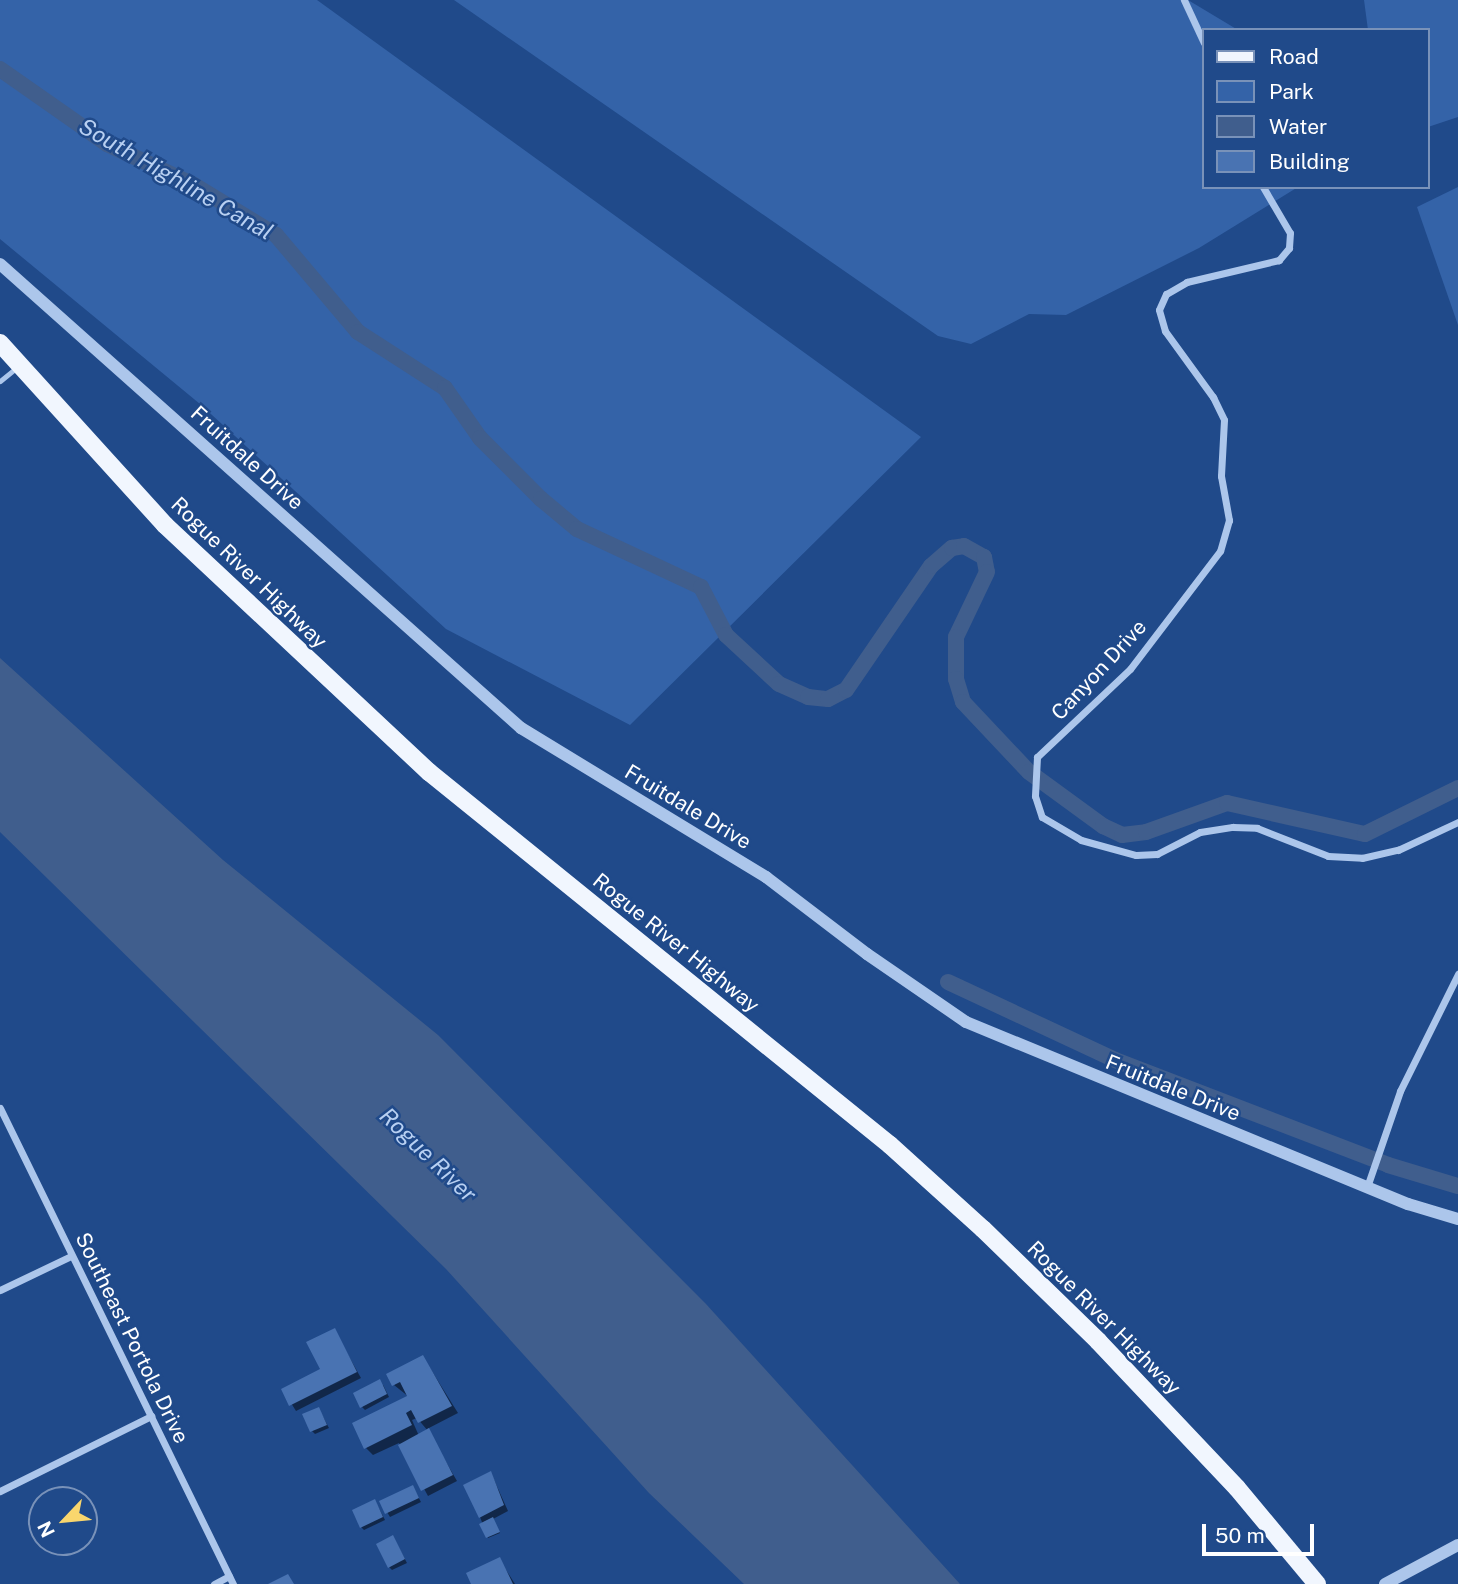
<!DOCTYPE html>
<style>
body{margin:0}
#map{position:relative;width:1458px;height:1584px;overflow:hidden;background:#204a8a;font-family:"Public Sans",sans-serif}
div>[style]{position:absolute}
.green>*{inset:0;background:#3463a8}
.water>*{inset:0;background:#405e8d}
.shadow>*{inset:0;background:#0007}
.canal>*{height:16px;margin:-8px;padding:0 8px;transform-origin:8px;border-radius:8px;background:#405e8d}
.building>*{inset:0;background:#4973b2}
.service>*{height:5px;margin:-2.5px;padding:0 2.5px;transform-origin:2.5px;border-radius:2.5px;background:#acc6eb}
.minor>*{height:7px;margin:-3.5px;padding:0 3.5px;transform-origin:3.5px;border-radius:3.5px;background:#acc6eb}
.tertiary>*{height:12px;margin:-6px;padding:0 6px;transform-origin:6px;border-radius:6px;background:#acc6eb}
.primary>*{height:18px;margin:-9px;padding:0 9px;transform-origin:9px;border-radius:9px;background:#f1f6fe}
span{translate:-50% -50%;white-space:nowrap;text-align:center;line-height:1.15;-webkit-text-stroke:5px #204a8a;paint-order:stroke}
.street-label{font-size:21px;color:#fff}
.water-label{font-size:23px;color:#b8d0f2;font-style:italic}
.legend{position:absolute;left:1202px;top:28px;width:228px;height:161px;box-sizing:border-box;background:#204a8a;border:2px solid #7992b9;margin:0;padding:9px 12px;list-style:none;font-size:21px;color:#fff}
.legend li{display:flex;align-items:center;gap:14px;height:35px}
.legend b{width:35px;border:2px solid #7992b9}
.north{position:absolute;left:28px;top:1486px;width:70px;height:70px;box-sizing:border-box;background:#204a8a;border:2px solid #7992b9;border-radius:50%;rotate:244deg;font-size:19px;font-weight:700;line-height:28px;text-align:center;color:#fff}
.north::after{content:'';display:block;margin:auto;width:24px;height:32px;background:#f9d66d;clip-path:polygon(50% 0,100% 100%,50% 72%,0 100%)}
.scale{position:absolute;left:1202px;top:1524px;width:112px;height:32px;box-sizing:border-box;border:4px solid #fff;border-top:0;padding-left:9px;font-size:21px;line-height:24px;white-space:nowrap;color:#fff;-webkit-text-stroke:5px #204a8a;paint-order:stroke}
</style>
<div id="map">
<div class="green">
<div style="clip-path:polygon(0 0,317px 0,921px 437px,630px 725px,446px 629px,200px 404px,0 239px)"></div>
<div style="clip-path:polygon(454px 0,1188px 0,1238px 30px,1204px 30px,1204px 187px,1298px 187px,1199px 248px,1066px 315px,1029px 314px,971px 344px,938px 336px)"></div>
<div style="clip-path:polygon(1364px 0,1458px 0,1458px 117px,1428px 127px,1428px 30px,1368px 30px)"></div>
<div style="clip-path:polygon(1458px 187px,1458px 325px,1417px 207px)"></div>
</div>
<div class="water">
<div style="clip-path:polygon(0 658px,223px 860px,438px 1035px,706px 1304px,960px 1584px,744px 1584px,649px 1493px,446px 1269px,0 832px)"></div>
</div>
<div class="shadow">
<div style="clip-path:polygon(334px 1330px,361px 1378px,296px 1411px,283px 1390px,322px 1370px)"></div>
<div style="clip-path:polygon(evenodd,423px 1357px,458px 1413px,427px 1429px,457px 1481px,428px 1496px,399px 1443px,373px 1455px,366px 1448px,409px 1397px,394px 1385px,423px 1357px,417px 1418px,428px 1431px,419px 1436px,412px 1420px,417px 1418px)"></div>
<div style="clip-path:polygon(383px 1385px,389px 1397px,365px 1410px,362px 1407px)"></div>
<div style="clip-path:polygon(321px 1413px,329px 1428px,315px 1434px,312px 1431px)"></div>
<div style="clip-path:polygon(491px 1473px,508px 1511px,493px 1519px,500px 1533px,488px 1538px,480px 1517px)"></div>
<div style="clip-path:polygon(413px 1487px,421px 1502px,390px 1517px,381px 1502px)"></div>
<div style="clip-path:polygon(375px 1501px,385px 1520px,364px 1530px,361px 1527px)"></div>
<div style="clip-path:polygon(393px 1537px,407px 1563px,392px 1570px,389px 1567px)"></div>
<div style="clip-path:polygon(499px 1559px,515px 1584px,475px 1584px)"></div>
</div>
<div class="canal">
<div style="left:0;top:69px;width:131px;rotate:35deg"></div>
<div style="left:107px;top:144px;width:96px;rotate:25.2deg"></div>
<div style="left:194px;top:185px;width:96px;rotate:31.4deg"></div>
<div style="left:276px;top:235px;width:127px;rotate:49.8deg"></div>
<div style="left:358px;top:332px;width:103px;rotate:32.8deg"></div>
<div style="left:445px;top:388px;width:61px;rotate:55deg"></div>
<div style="left:480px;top:438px;width:86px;rotate:45deg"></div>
<div style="left:541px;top:499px;width:47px;rotate:39.8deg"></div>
<div style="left:577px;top:529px;width:137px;rotate:25.1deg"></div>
<div style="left:701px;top:587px;width:54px;rotate:62.5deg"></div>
<div style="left:726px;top:635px;width:72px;rotate:42.8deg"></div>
<div style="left:779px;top:684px;width:32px;rotate:24deg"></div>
<div style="left:808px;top:697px;width:20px;rotate:6deg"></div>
<div style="left:828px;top:699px;width:20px;rotate:-27deg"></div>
<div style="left:846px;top:690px;width:150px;rotate:-55.6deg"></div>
<div style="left:931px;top:566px;width:28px;rotate:-41deg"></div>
<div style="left:952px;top:548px;width:12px;rotate:-9deg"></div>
<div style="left:964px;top:546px;width:23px;rotate:29deg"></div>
<div style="left:984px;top:557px;width:15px;rotate:79deg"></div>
<div style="left:987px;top:572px;width:72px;rotate:115.5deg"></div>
<div style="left:956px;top:637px;width:42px;rotate:90deg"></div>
<div style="left:956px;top:679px;width:24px;rotate:73deg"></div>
<div style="left:963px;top:702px;width:96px;rotate:46.7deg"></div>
<div style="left:1029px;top:772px;width:92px;rotate:36.1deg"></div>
<div style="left:1103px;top:826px;width:21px;rotate:25deg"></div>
<div style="left:1122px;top:835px;width:24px;rotate:-7deg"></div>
<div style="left:1146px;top:832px;width:86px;rotate:-19.7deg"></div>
<div style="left:1227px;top:803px;width:141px;rotate:12.7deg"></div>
<div style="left:1365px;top:834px;width:104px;rotate:-26.3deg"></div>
<div style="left:948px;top:982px;width:184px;rotate:25deg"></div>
<div style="left:1115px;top:1060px;width:292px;rotate:21deg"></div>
<div style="left:1388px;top:1165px;width:73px;rotate:16.7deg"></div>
</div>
<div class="building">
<div style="clip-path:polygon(335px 1328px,357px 1372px,289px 1406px,281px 1389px,320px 1369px,306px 1342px)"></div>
<div style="clip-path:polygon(423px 1355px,452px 1406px,418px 1423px,411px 1410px,406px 1413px,412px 1425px,364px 1449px,352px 1423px,407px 1396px,400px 1382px,392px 1386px,386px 1374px)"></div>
<div style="clip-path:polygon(380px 1379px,387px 1394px,360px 1408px,353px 1393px)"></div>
<div style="clip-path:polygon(319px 1407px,327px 1425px,310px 1432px,302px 1414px)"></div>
<div style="clip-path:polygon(429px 1428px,453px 1475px,421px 1491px,398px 1445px)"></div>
<div style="clip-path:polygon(491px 1471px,504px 1505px,479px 1518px,463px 1485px)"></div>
<div style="clip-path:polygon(413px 1485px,419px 1498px,385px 1514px,379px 1501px)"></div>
<div style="clip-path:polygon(375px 1499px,383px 1517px,360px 1528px,352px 1510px)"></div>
<div style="clip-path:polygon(493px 1517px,500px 1532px,486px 1538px,479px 1524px)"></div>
<div style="clip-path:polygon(393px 1535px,405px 1559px,388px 1568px,376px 1544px)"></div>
<div style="clip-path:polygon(500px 1557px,513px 1584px,471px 1584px,466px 1573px)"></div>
<div style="clip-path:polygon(288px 1574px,294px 1584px,268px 1584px)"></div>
</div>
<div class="service">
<div style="left:0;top:381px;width:22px;rotate:-39deg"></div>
</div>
<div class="minor">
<div style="left:1184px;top:0;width:47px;rotate:65.1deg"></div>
<div style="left:1263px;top:187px;width:53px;rotate:59.6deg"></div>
<div style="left:1290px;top:233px;width:15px;rotate:94deg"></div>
<div style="left:1289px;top:248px;width:16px;rotate:130deg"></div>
<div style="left:1279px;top:260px;width:95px;rotate:166.6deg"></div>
<div style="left:1187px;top:282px;width:24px;rotate:150deg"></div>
<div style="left:1166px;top:294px;width:17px;rotate:114deg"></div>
<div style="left:1159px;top:310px;width:22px;rotate:74deg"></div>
<div style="left:1165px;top:331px;width:82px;rotate:54deg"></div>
<div style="left:1213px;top:397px;width:25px;rotate:64deg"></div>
<div style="left:1224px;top:420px;width:56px;rotate:93.1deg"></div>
<div style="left:1221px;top:476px;width:45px;rotate:79.7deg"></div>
<div style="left:1229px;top:520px;width:32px;rotate:106deg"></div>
<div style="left:1220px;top:551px;width:148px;rotate:127.3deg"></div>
<div style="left:1130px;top:669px;width:128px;rotate:136.6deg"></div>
<div style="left:1037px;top:757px;width:39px;rotate:93deg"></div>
<div style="left:1035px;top:796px;width:22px;rotate:72deg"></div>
<div style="left:1042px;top:817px;width:45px;rotate:30.5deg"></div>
<div style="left:1081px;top:840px;width:57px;rotate:15.3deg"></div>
<div style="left:1136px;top:855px;width:21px;rotate:-3deg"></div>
<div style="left:1157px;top:854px;width:48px;rotate:-27.1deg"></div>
<div style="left:1200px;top:832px;width:33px;rotate:-9deg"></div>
<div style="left:1233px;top:827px;width:24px;rotate:2deg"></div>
<div style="left:1257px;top:828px;width:76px;rotate:21.5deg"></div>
<div style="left:1328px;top:856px;width:34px;rotate:3deg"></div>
<div style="left:1362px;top:858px;width:37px;rotate:-13deg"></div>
<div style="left:1398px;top:850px;width:66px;rotate:-25deg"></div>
<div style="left:0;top:1108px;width:530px;rotate:63.92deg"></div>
<div style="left:1367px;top:1187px;width:102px;rotate:-71deg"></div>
<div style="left:1400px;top:1091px;width:131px;rotate:-63.6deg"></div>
<div style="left:0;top:1290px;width:79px;rotate:-25.6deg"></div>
<div style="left:0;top:1491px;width:169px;rotate:-26.4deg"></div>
<div style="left:214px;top:1584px;width:17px;rotate:-28deg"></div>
</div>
<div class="tertiary">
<div style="left:0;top:264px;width:698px;rotate:41.69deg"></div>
<div style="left:521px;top:728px;width:287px;rotate:31.3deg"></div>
<div style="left:766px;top:877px;width:127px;rotate:37.3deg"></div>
<div style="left:867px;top:954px;width:120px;rotate:34.5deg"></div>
<div style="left:966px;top:1022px;width:478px;rotate:22.4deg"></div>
<div style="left:1408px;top:1204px;width:52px;rotate:16.7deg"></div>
<div style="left:1385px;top:1584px;width:83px;rotate:-28.1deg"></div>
</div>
<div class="primary">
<div style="left:0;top:343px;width:246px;rotate:47.8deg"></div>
<div style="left:165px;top:525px;width:362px;rotate:43.1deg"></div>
<div style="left:429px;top:772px;width:593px;rotate:38.98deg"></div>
<div style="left:890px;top:1145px;width:125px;rotate:42.1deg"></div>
<div style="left:983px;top:1229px;width:161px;rotate:44.2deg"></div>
<div style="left:1098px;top:1341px;width:202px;rotate:46.6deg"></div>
<div style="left:1237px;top:1488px;width:125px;rotate:50.2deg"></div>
</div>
<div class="street-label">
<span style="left:247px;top:458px;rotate:42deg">Fruitdale Drive</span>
<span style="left:249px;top:573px;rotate:44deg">Rogue River Highway</span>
<span style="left:1099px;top:670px;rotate:-47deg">Canyon Drive</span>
<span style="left:688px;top:807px;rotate:31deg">Fruitdale Drive</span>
<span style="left:676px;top:943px;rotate:39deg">Rogue River Highway</span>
<span style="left:1173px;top:1088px;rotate:22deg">Fruitdale Drive</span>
<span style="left:1104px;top:1318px;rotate:45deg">Rogue River Highway</span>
<span style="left:132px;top:1338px;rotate:64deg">Southeast Portola Drive</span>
</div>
<div class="water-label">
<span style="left:176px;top:179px;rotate:30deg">South Highline Canal</span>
<span style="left:428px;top:1155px;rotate:44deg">Rogue River</span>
</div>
<ul class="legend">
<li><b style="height:9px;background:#f1f6fe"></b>Road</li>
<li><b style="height:19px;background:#3463a8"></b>Park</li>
<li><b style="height:19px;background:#405e8d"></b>Water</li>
<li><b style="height:19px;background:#4973b2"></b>Building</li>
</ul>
<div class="north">N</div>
<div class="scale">50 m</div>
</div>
